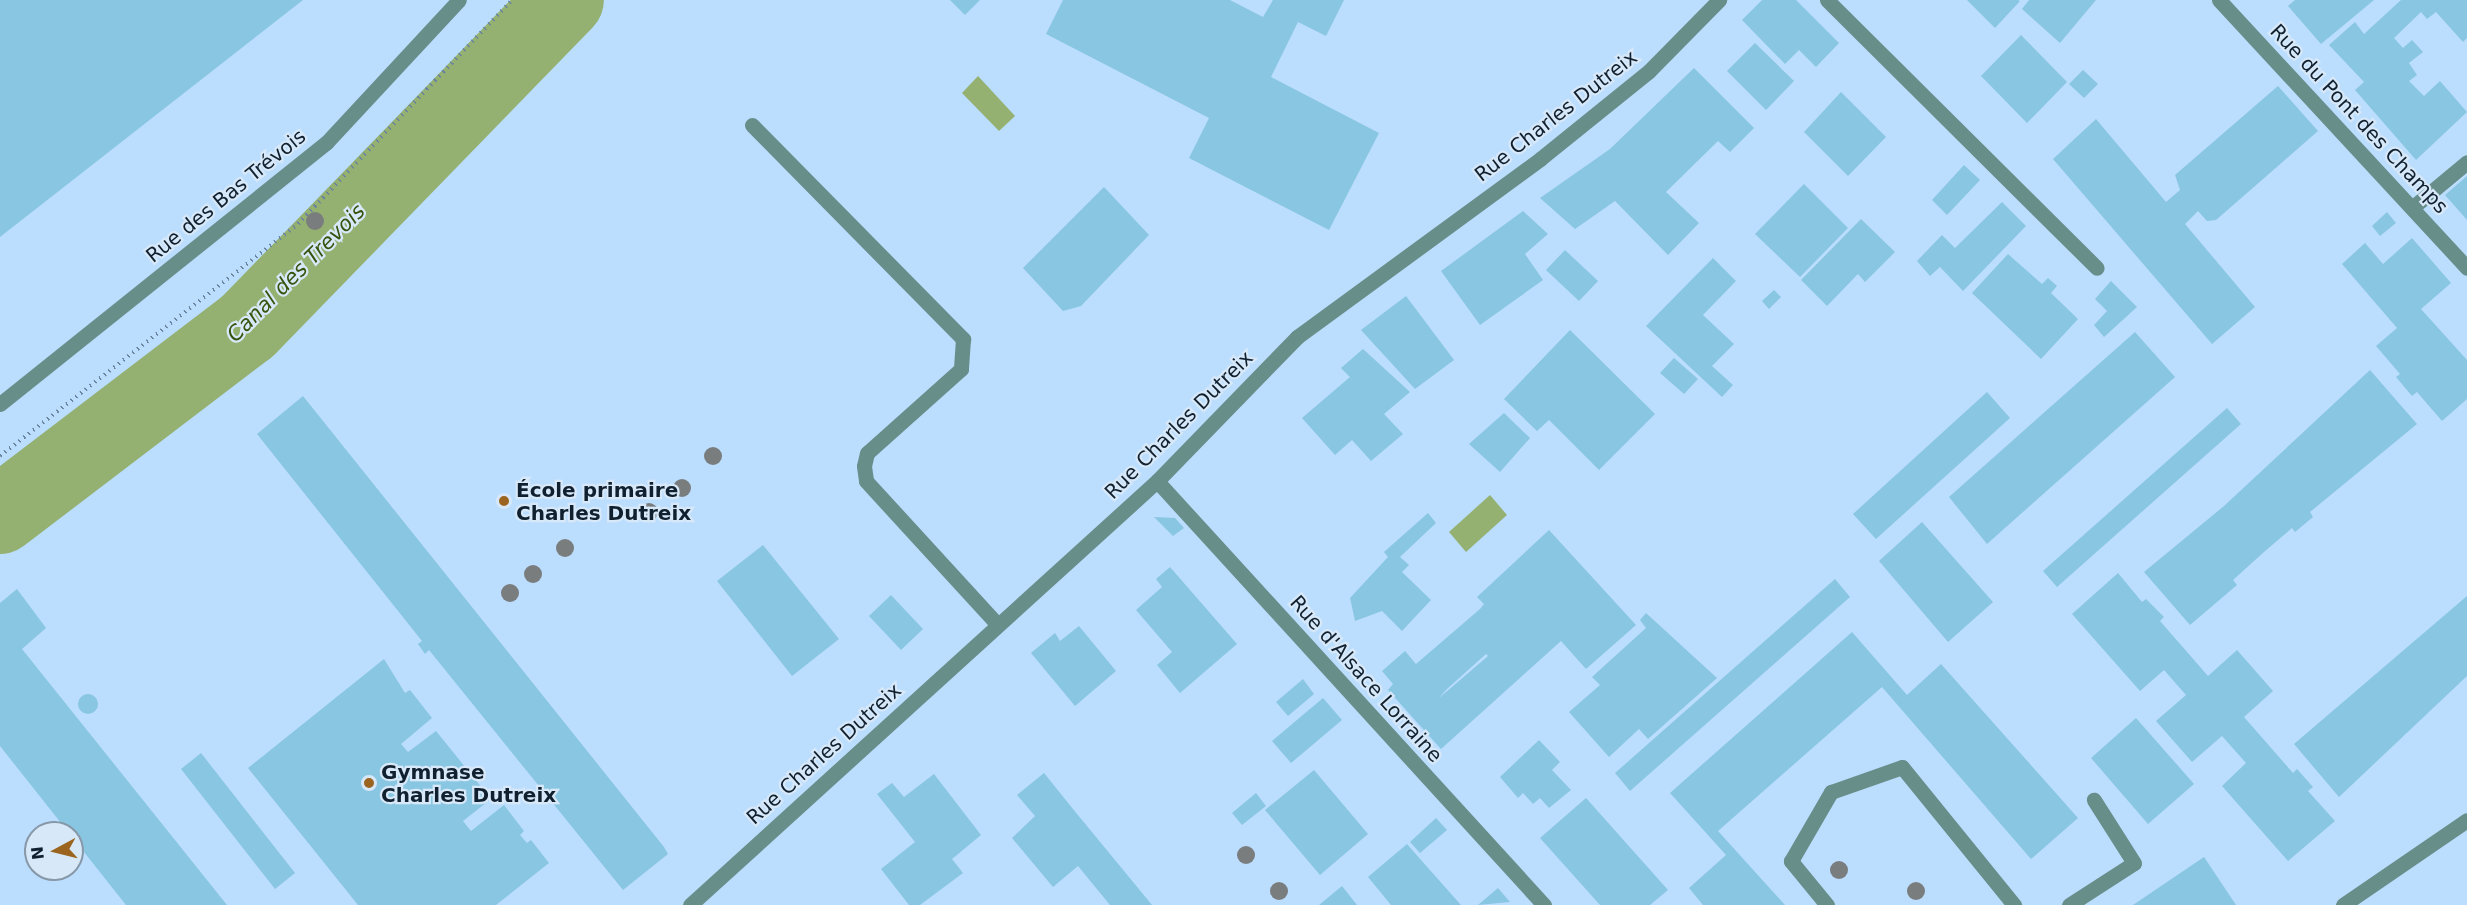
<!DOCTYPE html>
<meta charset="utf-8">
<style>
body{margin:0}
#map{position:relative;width:2467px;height:905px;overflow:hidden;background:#bbddfe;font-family:"DejaVu Sans",sans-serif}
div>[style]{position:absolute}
.water>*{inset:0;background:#94b171}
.river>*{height:78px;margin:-39px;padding:0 39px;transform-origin:39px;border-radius:39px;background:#94b171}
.building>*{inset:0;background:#89c6e2}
.round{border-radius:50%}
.path>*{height:4px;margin-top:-2px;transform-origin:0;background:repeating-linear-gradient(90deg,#6b859e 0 1.5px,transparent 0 6px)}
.service>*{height:15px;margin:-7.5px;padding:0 7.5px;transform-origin:7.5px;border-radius:7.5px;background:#688e8a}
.minor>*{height:15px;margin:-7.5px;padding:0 7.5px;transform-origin:7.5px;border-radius:7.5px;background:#688e8a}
.tertiary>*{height:15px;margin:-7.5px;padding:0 7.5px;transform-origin:7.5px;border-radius:7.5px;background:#688e8a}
.trees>*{width:18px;height:18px;margin:-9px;border-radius:50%;background:#7a7d7e}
.dots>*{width:16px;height:16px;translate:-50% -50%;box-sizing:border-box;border:3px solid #d7e8f9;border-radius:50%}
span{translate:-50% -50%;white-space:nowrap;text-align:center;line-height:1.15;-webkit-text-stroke:4.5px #d7e8f9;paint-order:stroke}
.street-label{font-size:20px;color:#10202f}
.poi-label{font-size:20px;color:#10202f;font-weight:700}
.left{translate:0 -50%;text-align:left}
.water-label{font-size:21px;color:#38530b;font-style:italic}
.north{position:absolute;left:24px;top:821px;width:60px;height:60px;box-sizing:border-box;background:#d7e8f9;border:2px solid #8798a8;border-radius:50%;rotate:263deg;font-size:16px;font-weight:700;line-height:24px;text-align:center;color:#10202f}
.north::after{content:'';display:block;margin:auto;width:21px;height:27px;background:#9b651f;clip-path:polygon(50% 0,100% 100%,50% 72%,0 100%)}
</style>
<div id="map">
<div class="water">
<div style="clip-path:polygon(978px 76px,1015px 116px,999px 131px,962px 93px)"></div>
<div style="clip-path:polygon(1490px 495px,1507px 515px,1466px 552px,1449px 532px)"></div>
</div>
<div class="river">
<div style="left:0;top:515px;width:310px;rotate:-37.3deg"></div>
<div style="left:247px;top:327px;width:456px;rotate:-45.8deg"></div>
</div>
<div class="building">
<div style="clip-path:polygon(0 0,303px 0,0 237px)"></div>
<div style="clip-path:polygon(950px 0,980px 0,965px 15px)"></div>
<div style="clip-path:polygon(1063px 0,1230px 0,1263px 17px,1273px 0,1344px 0,1326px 36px,1298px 22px,1271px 77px,1379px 133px,1329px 230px,1189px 158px,1209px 118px,1046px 34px)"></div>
<div style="clip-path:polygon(1762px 0,1796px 0,1839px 43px,1816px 67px,1799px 50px,1785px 64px,1742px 20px)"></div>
<div style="clip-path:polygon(1967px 0,2018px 0,2020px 1px,1995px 28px)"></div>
<div style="clip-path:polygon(2029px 0,2096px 0,2060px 43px,2022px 9px)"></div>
<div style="clip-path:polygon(2295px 0,2374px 0,2321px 44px,2288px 6px)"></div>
<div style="clip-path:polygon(2401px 0,2467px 0,2467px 38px,2463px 42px,2436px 12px,2427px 19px,2421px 12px,2394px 38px,2403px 48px,2412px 40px,2423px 52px,2409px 63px,2417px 75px,2409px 81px,2424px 96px,2440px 81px,2467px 112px,2416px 160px,2355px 90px,2364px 82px,2329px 45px,2355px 22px,2364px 34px)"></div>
<div style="clip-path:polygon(2021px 35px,2067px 82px,2027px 123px,1981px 76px)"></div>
<div style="clip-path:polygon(1755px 43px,1794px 81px,1766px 110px,1727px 71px)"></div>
<div style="clip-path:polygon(1694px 68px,1754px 128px,1730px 152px,1718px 141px,1666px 192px,1699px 223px,1668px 255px,1615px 201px,1575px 229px,1540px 198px,1610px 149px)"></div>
<div style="clip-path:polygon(2083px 70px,2098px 84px,2084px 98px,2069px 84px)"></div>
<div style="clip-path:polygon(2278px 86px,2318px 131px,2216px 220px,2207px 221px,2198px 211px,2185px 224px,2255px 307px,2212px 344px,2053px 159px,2096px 119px,2166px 202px,2180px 190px,2175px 175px)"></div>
<div style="clip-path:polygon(1841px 92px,1886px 137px,1848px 176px,1804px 132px)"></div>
<div style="clip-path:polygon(1964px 165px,1980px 180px,1947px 215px,1932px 200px)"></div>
<div style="clip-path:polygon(2467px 176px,2467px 220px,2445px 195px)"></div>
<div style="clip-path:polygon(1804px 184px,1848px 228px,1800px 277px,1755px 234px)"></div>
<div style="clip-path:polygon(1104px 187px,1149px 235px,1081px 306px,1063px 311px,1023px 268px)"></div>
<div style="clip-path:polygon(2002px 202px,2026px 226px,1963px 291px,1940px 267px,1930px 276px,1917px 261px,1942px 235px,1955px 248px)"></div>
<div style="clip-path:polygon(1523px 211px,1548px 234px,1525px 254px,1543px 280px,1480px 325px,1441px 271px)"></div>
<div style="clip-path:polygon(2387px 212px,2396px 223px,2380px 236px,2372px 226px)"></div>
<div style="clip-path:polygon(1861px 219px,1895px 252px,1865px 282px,1858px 274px,1827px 306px,1801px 280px)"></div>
<div style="clip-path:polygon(2412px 238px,2451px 283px,2421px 309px,2467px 360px,2467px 399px,2442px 421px,2417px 392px,2412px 396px,2396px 377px,2400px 374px,2376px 346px,2397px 328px,2342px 264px,2365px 243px,2383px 264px)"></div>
<div style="clip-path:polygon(1565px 250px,1598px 281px,1579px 301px,1546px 270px)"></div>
<div style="clip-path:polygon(2008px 254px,2042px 284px,2048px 278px,2057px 286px,2051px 293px,2078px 319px,2041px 359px,1972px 293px)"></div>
<div style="clip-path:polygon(1713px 258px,1736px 281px,1703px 315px,1734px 344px,1712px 366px,1733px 385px,1722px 397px,1646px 326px)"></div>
<div style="clip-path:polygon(2111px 281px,2137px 307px,2104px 337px,2094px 325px,2107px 311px,2095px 299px)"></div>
<div style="clip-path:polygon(1774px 290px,1781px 297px,1769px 309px,1762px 301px)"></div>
<div style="clip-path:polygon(1406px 296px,1454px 360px,1415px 389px,1361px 330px)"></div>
<div style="clip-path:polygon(1570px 330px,1655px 414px,1599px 470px,1549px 420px,1537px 431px,1504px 399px)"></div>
<div style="clip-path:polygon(2135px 332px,2175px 377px,1987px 544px,1949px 497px)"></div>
<div style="clip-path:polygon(1363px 349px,1410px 392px,1384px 414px,1403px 434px,1371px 461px,1352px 440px,1335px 455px,1302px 418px,1350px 377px,1341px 368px)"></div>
<div style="clip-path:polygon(1674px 358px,1698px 379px,1684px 394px,1660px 373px)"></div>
<div style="clip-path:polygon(2370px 370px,2417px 424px,2310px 512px,2313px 517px,2295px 532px,2292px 528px,2264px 552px,2233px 580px,2237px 585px,2190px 625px,2144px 572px,2224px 506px)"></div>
<div style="clip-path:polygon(1987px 392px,2010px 418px,1876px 539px,1853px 514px)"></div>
<div style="clip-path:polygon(303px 396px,664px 847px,668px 854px,623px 890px,429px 650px,425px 654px,418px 644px,422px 641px,257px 434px)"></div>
<div style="clip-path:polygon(2227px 408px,2241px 424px,2057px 587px,2043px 571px)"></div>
<div style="clip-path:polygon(1504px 413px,1530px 438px,1500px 472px,1469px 444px)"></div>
<div style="clip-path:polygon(1428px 513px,1436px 523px,1400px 557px,1409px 565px,1402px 572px,1431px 600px,1402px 631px,1382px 611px,1355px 621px,1350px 598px,1388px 557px,1384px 552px)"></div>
<div style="clip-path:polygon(1154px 517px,1175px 518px,1184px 528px,1173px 536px)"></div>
<div style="clip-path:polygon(1922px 522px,1993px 602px,1948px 642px,1879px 561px)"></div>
<div style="clip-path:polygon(evenodd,1549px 530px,1636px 625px,1586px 669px,1561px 641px,1441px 749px,1388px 690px,1393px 684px,1382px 671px,1405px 651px,1416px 664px,1480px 609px,1484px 604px,1477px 597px,1549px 530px,1486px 654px,1488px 656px,1439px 698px,1447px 689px,1486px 654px)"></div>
<div style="clip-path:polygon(763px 545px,839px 639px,792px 676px,717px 581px)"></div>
<div style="clip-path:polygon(1170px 567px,1237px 644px,1180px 693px,1157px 665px,1172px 652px,1136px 610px,1162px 587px,1156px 579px)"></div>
<div style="clip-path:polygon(2118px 573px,2142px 602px,2146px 599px,2164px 617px,2160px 621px,2208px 676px,2237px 650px,2273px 691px,2244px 717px,2293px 773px,2297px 769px,2313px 787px,2308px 791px,2335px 821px,2288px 861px,2222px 786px,2246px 763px,2222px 736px,2192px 762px,2156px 721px,2186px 695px,2164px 670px,2140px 691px,2072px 614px)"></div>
<div style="clip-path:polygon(1835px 579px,1850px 597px,1630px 791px,1615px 773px)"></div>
<div style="clip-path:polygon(17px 589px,46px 628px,22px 649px,227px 905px,126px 905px,0 746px,0 603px)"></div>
<div style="clip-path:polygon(891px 595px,923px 629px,901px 650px,869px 616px)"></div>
<div style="clip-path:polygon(2467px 596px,2467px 676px,2339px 797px,2294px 744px)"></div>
<div style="clip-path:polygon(1646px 613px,1717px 678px,1648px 739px,1639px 729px,1609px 757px,1569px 712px,1600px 685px,1592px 677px,1646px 628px,1640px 620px)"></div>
<div style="clip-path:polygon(1079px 626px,1116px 671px,1075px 706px,1031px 653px,1055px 633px,1060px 641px)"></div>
<div style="clip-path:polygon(1852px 632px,1907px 695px,1941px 664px,2078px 818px,2031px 859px,1882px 687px,1718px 831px,1785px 905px,1703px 905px,1689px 888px,1726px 855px,1670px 793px)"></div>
<div style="clip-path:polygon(384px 659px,405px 693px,410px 690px,432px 718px,401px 744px,408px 752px,436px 731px,491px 799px,463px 821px,471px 831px,504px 805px,524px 831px,520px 835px,527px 843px,531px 840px,549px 863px,496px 905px,358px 905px,248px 768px)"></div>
<div style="clip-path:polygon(1303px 679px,1314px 694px,1288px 716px,1276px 702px)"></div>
<div class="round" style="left:78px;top:694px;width:20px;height:20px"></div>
<div style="clip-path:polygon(1323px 698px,1342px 720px,1291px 763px,1272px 741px)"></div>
<div style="clip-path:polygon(2136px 718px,2194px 784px,2148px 824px,2091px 758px)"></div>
<div style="clip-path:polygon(1539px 740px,1560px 762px,1552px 770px,1571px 790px,1549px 808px,1540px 798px,1533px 804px,1523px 793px,1518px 798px,1500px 777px)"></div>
<div style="clip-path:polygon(201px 753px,295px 873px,275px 889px,181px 769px)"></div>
<div style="clip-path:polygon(1314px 770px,1368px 834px,1320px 875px,1265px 810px)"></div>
<div style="clip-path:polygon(1044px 773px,1073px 809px,1152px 905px,1110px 905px,1078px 866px,1053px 887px,1012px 838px,1035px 816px,1017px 795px)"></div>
<div style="clip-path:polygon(934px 774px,981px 835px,952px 859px,963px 873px,920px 905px,909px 905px,881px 869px,915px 842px,877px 794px,892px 783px,904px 797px)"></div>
<div style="clip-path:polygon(1256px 793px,1266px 806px,1242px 825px,1232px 813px)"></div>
<div style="clip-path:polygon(1586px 798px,1668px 890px,1650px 905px,1600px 905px,1540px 838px)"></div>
<div style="clip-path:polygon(1436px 818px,1447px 830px,1420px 853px,1410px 842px)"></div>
<div style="clip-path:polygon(1407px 844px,1421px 860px,1461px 905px,1391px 905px,1368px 877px)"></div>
<div style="clip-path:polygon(2204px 857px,2236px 905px,2133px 905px)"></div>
<div style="clip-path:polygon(1342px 886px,1357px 905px,1319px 905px)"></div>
<div style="clip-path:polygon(1498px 888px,1510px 902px,1478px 905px)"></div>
</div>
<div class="path">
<div style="left:0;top:456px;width:378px;rotate:-37.9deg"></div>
<div style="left:298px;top:224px;width:310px;rotate:-46.3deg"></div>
</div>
<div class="service">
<div style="left:1827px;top:0;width:380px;rotate:44.8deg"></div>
<div style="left:752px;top:125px;width:301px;rotate:45.4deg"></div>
<div style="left:963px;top:339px;width:30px;rotate:94deg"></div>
<div style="left:961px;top:369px;width:126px;rotate:138.2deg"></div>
<div style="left:867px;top:453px;width:13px;rotate:103deg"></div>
<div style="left:864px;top:466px;width:15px;rotate:82deg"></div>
<div style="left:866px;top:481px;width:195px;rotate:47.5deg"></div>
<div style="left:2413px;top:207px;width:70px;rotate:-39.8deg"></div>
<div style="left:1827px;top:905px;width:57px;rotate:-129.3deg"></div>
<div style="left:1791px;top:861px;width:80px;rotate:-59.9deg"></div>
<div style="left:1831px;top:792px;width:75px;rotate:-19.4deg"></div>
<div style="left:1902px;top:767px;width:178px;rotate:50.9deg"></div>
<div style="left:2069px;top:905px;width:77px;rotate:-32.9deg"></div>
<div style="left:2134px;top:863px;width:75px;rotate:-122.4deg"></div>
</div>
<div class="minor">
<div style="left:2219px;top:0;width:365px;rotate:47.2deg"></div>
<div style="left:0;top:404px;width:418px;rotate:-38.7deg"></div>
<div style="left:326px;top:143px;width:195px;rotate:-47.1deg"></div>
<div style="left:1157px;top:481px;width:574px;rotate:47.61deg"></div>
<div style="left:690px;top:905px;width:631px;rotate:-42.24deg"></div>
<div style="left:1157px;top:481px;width:201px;rotate:-45.8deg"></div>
<div style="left:1297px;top:337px;width:301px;rotate:-36.2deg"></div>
<div style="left:1540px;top:159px;width:140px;rotate:-38.9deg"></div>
<div style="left:1649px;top:71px;width:100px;rotate:-45.4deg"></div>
</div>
<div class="tertiary">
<div style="left:2343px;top:905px;width:150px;rotate:-34.4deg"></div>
</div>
<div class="trees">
<div style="left:315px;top:221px"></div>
<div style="left:713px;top:456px"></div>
<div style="left:682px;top:488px"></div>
<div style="left:649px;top:512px"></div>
<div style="left:565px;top:548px"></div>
<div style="left:533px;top:574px"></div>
<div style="left:510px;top:593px"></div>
<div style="left:1246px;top:855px"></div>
<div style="left:1839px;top:870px"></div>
<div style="left:1279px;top:891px"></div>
<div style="left:1916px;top:891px"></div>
</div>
<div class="dots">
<div style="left:504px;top:501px;background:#9b651f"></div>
<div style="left:369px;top:783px;background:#9b651f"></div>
</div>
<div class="street-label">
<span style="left:1556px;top:116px;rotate:-38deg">Rue Charles Dutreix</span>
<span style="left:2359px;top:119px;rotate:47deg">Rue du Pont des Champs</span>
<span style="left:226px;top:196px;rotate:-39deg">Rue des Bas Trévois</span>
<span style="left:1179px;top:425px;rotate:-45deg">Rue Charles Dutreix</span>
<span style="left:1366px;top:679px;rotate:48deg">Rue d'Alsace Lorraine</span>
<span style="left:824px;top:754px;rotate:-42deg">Rue Charles Dutreix</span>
</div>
<div class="poi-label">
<span class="left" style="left:516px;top:502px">École primaire<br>Charles Dutreix</span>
<span class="left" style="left:381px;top:784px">Gymnase<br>Charles Dutreix</span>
</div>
<div class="water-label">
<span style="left:296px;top:273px;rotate:-45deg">Canal des Trevois</span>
</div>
<div class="north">N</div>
</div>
